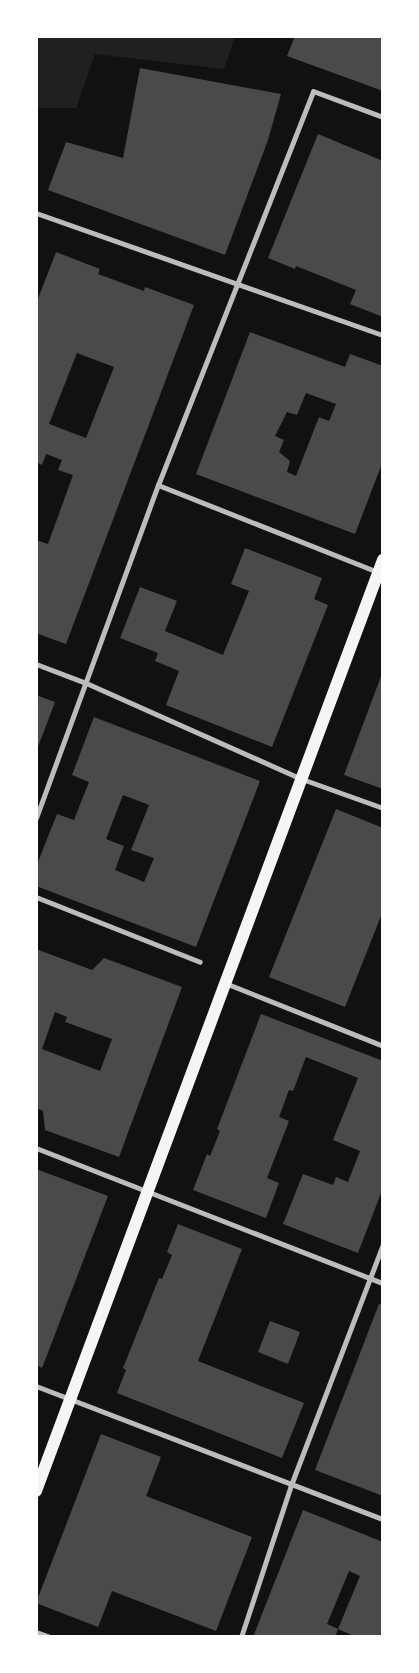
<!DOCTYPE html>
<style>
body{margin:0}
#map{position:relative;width:419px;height:1673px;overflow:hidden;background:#111;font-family:"Roboto Serif",serif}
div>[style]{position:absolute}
.green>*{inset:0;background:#202020}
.building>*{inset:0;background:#4a4a4a}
.minor>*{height:5px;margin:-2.5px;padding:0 2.5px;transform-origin:2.5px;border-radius:2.5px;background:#bcbcbc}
.primary>*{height:12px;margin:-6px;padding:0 6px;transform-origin:6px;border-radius:6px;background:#f5f5f5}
span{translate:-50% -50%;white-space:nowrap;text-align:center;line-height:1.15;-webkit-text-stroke:4px #fff;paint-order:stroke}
.frame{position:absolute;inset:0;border:38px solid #fff;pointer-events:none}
</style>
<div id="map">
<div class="green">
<div style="clip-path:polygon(36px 36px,235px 36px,224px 69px,95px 54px,76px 108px,36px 108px)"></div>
</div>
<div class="building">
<div style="clip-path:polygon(295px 36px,383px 36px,383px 91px,287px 56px)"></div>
<div style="clip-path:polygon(140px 68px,281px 94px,268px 140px,225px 255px,48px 190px,66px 142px,123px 158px)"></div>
<div style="clip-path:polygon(318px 134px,383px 161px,383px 317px,350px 304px,356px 290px,296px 266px,295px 269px,268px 258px)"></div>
<div style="clip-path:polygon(evenodd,56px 252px,100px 269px,98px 274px,144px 291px,145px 287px,194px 305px,66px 644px,36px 633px,36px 540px,48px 544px,73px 475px,58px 470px,62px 460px,46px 454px,42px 465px,36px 462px,36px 304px,56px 252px,77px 353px,114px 367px,86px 438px,49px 424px,77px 353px)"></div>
<div style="clip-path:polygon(evenodd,250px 332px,345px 367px,350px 354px,383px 366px,383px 461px,355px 534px,196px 474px,250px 332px,306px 393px,336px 404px,329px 421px,319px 417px,296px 476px,287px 472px,290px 461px,279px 452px,284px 440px,275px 436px,287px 412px,297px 415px,306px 393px)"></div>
<div style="clip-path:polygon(245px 548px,322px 578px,314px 599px,328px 605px,272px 747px,166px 705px,179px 671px,155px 661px,158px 653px,120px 638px,140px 587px,177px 601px,165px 631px,223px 655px,249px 591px,231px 584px)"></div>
<div style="clip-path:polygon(383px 671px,383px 789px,344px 775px)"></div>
<div style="clip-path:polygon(36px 695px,55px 702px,36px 752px)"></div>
<div style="clip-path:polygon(evenodd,94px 717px,260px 781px,196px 947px,36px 886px,36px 867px,57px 814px,74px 820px,89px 782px,72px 775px,94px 717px,123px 795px,149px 805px,131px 850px,154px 858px,144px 882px,115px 870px,124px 846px,106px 839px,123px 795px)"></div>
<div style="clip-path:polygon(336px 809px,383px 828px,383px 911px,345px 1007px,269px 977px)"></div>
<div style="clip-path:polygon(evenodd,36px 949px,92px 970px,104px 958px,182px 987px,119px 1157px,45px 1130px,43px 1111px,36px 1108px,36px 949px,55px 1012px,67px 1017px,65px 1022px,112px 1039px,100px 1071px,42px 1049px,55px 1012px)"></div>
<div style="clip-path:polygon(261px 1014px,383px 1061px,383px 1188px,358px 1253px,283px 1224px,303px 1174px,333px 1185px,336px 1177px,348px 1182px,360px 1151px,333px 1140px,358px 1078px,306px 1057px,293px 1091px,289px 1090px,279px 1117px,289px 1121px,267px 1178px,279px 1183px,266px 1218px,193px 1190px,207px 1154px,210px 1156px,220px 1131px,217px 1129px)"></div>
<div style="clip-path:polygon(36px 1169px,108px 1196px,42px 1368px,36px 1365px)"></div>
<div style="clip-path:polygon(178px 1224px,242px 1249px,198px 1361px,304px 1403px,282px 1458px,117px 1393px,126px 1370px,123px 1368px,159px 1278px,162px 1279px,172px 1255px,167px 1252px)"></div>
<div style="clip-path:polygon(379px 1304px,383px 1305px,383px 1496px,315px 1470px)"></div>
<div style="clip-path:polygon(270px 1321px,300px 1332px,288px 1364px,258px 1352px)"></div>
<div style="clip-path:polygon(101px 1434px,161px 1457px,146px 1496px,252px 1537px,216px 1631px,112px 1591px,98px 1627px,36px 1603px)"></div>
<div style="clip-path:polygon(evenodd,303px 1510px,383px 1542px,383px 1637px,356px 1637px,338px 1629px,335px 1637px,253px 1637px,303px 1510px,349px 1571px,360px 1576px,338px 1629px,327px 1624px,349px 1571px)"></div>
</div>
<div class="minor">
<div style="left:36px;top:213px;width:368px;rotate:19.4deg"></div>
<div style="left:158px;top:485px;width:237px;rotate:21.6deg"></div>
<div style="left:36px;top:664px;width:53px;rotate:20.8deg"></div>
<div style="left:86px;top:683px;width:236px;rotate:24deg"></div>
<div style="left:302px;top:779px;width:86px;rotate:19.7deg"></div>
<div style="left:36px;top:818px;width:355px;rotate:-69.9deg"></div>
<div style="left:158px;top:485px;width:423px;rotate:-68.5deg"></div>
<div style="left:313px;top:91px;width:75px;rotate:20.4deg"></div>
<div style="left:36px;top:897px;width:176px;rotate:21.6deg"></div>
<div style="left:225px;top:983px;width:170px;rotate:21.7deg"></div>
<div style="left:36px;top:1148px;width:372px;rotate:21.3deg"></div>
<div style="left:36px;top:1386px;width:372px;rotate:21deg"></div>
<div style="left:36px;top:1632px;width:15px;rotate:20deg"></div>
<div style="left:241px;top:1637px;width:160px;rotate:-71.8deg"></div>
<div style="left:291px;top:1485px;width:258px;rotate:-69.1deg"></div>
</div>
<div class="primary">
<div style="left:36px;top:1491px;width:994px;rotate:-69.56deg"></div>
</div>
<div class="frame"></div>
</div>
